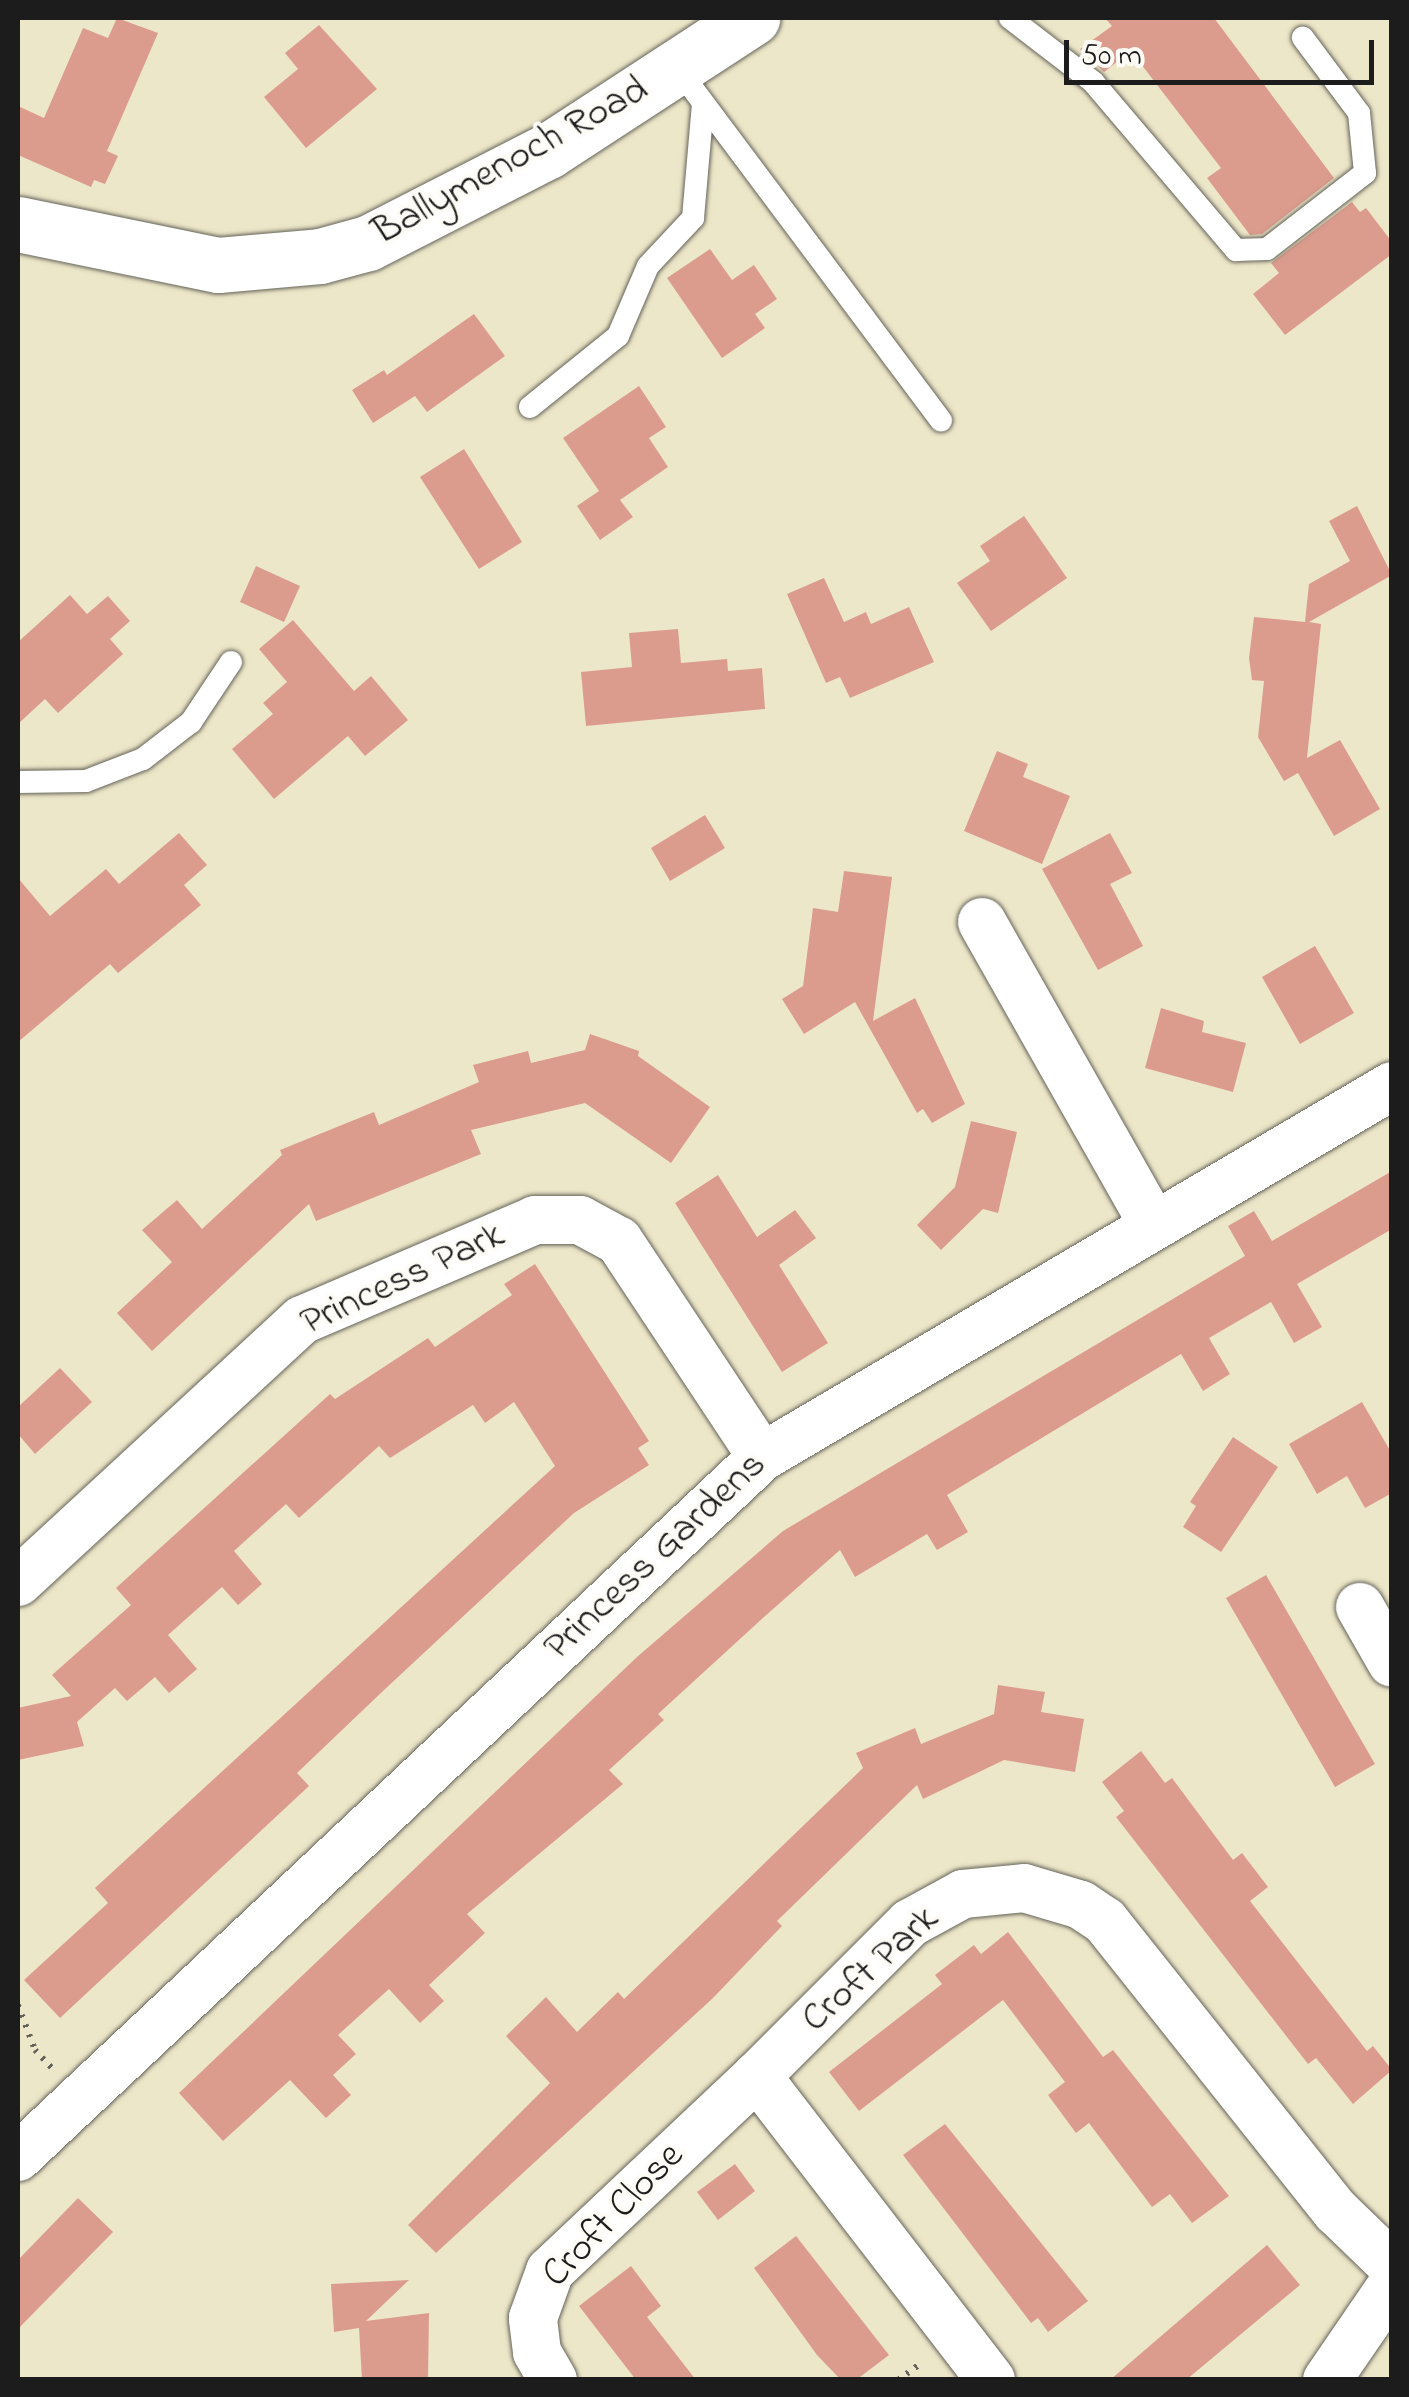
<!DOCTYPE html>
<style>
body{margin:0}
#map{position:relative;width:1409px;height:2397px;overflow:hidden;background:#ede7c9;font-family:"Indie Flower",sans-serif}
div>[style]{position:absolute}
.building>*{inset:0;background:#db9c8e}
.path>*{height:6px;margin-top:-3px;transform-origin:0;background:repeating-linear-gradient(90deg,#656359 0 2.5px,transparent 0 10.5px)}
.roads{filter:drop-shadow(0 0 2px #656359) drop-shadow(0 0 2px #656359)}
.lane>*{height:22px;margin:-11px;padding:0 11px;transform-origin:11px;border-radius:11px;background:#fff}
.street>*{height:48px;margin:-24px;padding:0 24px;transform-origin:24px;border-radius:24px;background:#fff}
.secondary>*{height:55px;margin:-27.5px;padding:0 27.5px;transform-origin:27.5px;border-radius:27.5px;background:#fff}
span{translate:-50% -50%;white-space:nowrap;text-align:center;line-height:1.15;-webkit-text-stroke:8px #fdfcf7;paint-order:stroke}
.street-label{font-size:40px;color:#1c1c1c}
.frame{position:absolute;inset:0;border:20px solid #1c1c1c;pointer-events:none}
.scale{position:absolute;left:1064px;top:40px;width:310px;height:45px;box-sizing:border-box;border:5px solid #1c1c1c;border-top:0;padding-left:12px;font-size:30px;line-height:35px;white-space:nowrap;color:#1c1c1c;-webkit-text-stroke:8px #fdfcf7;paint-order:stroke}
</style>
<div id="map">
<div class="building">
<div style="clip-path:polygon(117px 18px,158px 33px,107px 151px,118px 156px,105px 184px,94px 180px,91px 187px,18px 155px,18px 106px,44px 118px,83px 28px,108px 38px)"></div>
<div style="clip-path:polygon(1105px 18px,1214px 18px,1334px 178px,1262px 234px,1250px 235px,1207px 178px,1221px 168px,1131px 51px,1104px 72px,1080px 49px,1112px 26px)"></div>
<div style="clip-path:polygon(319px 25px,377px 89px,306px 148px,264px 97px,298px 69px,285px 53px)"></div>
<div style="clip-path:polygon(1352px 202px,1360px 212px,1366px 208px,1392px 242px,1392px 254px,1285px 335px,1253px 294px,1279px 273px,1271px 263px)"></div>
<div style="clip-path:polygon(710px 249px,732px 280px,754px 265px,777px 299px,755px 314px,765px 328px,722px 358px,667px 278px)"></div>
<div style="clip-path:polygon(474px 314px,505px 356px,427px 412px,415px 396px,373px 423px,352px 390px,384px 370px,387px 375px)"></div>
<div style="clip-path:polygon(639px 386px,666px 427px,649px 438px,668px 467px,620px 500px,633px 517px,600px 540px,577px 506px,599px 491px,563px 438px)"></div>
<div style="clip-path:polygon(464px 449px,522px 542px,479px 569px,420px 477px)"></div>
<div style="clip-path:polygon(1357px 506px,1392px 575px,1309px 622px,1321px 624px,1307px 758px,1340px 740px,1380px 809px,1334px 836px,1298px 773px,1284px 781px,1258px 737px,1264px 681px,1252px 680px,1249px 658px,1254px 617px,1305px 622px,1309px 584px,1350px 561px,1329px 521px)"></div>
<div style="clip-path:polygon(1024px 516px,1067px 578px,991px 631px,957px 583px,990px 561px,980px 546px)"></div>
<div style="clip-path:polygon(256px 566px,300px 586px,284px 622px,240px 602px)"></div>
<div style="clip-path:polygon(824px 578px,844px 622px,866px 612px,871px 624px,909px 607px,934px 662px,850px 698px,840px 677px,826px 683px,787px 594px)"></div>
<div style="clip-path:polygon(70px 595px,87px 614px,108px 596px,130px 621px,110px 639px,123px 654px,58px 713px,45px 699px,18px 724px,18px 642px)"></div>
<div style="clip-path:polygon(293px 620px,354px 691px,371px 676px,408px 720px,365px 756px,348px 736px,274px 799px,232px 749px,273px 714px,263px 703px,287px 682px,259px 649px)"></div>
<div style="clip-path:polygon(678px 629px,681px 663px,727px 659px,728px 671px,762px 668px,765px 709px,586px 726px,581px 672px,632px 667px,629px 633px)"></div>
<div style="clip-path:polygon(997px 751px,1028px 764px,1023px 777px,1070px 796px,1042px 864px,964px 831px)"></div>
<div style="clip-path:polygon(705px 815px,725px 848px,670px 881px,651px 848px)"></div>
<div style="clip-path:polygon(179px 833px,207px 865px,184px 885px,201px 905px,118px 973px,110px 964px,18px 1042px,18px 878px,50px 916px,106px 869px,119px 884px)"></div>
<div style="clip-path:polygon(1110px 833px,1132px 873px,1110px 884px,1143px 946px,1098px 970px,1042px 869px)"></div>
<div style="clip-path:polygon(844px 871px,892px 877px,873px 1021px,915px 998px,965px 1104px,932px 1123px,923px 1109px,917px 1113px,855px 1002px,804px 1034px,782px 999px,803px 986px,813px 908px,838px 912px)"></div>
<div style="clip-path:polygon(1315px 946px,1354px 1013px,1300px 1044px,1262px 977px)"></div>
<div style="clip-path:polygon(1161px 1008px,1204px 1021px,1202px 1032px,1246px 1043px,1233px 1092px,1145px 1068px)"></div>
<div style="clip-path:polygon(590px 1034px,639px 1051px,638px 1056px,710px 1107px,671px 1163px,585px 1103px,471px 1130px,481px 1154px,316px 1221px,309px 1204px,152px 1351px,117px 1313px,172px 1262px,142px 1230px,177px 1200px,202px 1229px,282px 1155px,280px 1150px,374px 1112px,379px 1125px,479px 1082px,473px 1065px,528px 1051px,531px 1063px,585px 1050px)"></div>
<div style="clip-path:polygon(971px 1121px,1017px 1132px,998px 1213px,983px 1209px,941px 1250px,917px 1225px,955px 1187px)"></div>
<div style="clip-path:polygon(1392px 1171px,1392px 1229px,1297px 1284px,1322px 1327px,1294px 1343px,1271px 1302px,1209px 1338px,1230px 1374px,1203px 1391px,1181px 1354px,947px 1495px,968px 1532px,937px 1550px,927px 1534px,855px 1577px,840px 1550px,764px 1617px,658px 1714px,664px 1720px,609px 1770px,623px 1784px,467px 1914px,485px 1933px,429px 1985px,444px 2001px,420px 2023px,389px 1989px,338px 2035px,356px 2054px,333px 2075px,351px 2095px,326px 2118px,290px 2080px,223px 2141px,179px 2093px,637px 1657px,783px 1531px,1245px 1256px,1228px 1226px,1254px 1211px,1272px 1241px)"></div>
<div style="clip-path:polygon(718px 1175px,757px 1237px,795px 1210px,816px 1238px,779px 1265px,828px 1343px,782px 1372px,675px 1203px)"></div>
<div style="clip-path:polygon(535px 1264px,649px 1441px,638px 1448px,649px 1465px,574px 1513px,383px 1691px,297px 1773px,309px 1786px,60px 2018px,24px 1980px,108px 1903px,95px 1888px,555px 1466px,514px 1402px,485px 1423px,473px 1405px,390px 1458px,379px 1446px,299px 1518px,286px 1504px,234px 1551px,262px 1584px,238px 1605px,222px 1587px,168px 1635px,197px 1669px,169px 1693px,155px 1677px,127px 1701px,115px 1688px,77px 1722px,84px 1746px,18px 1760px,18px 1708px,71px 1696px,52px 1675px,131px 1605px,116px 1588px,330px 1394px,335px 1399px,428px 1338px,435px 1347px,512px 1295px,504px 1284px)"></div>
<div style="clip-path:polygon(60px 1368px,92px 1402px,35px 1454px,18px 1434px,18px 1407px)"></div>
<div style="clip-path:polygon(1362px 1402px,1392px 1454px,1392px 1493px,1365px 1508px,1347px 1476px,1317px 1494px,1289px 1444px)"></div>
<div style="clip-path:polygon(1233px 1437px,1278px 1467px,1221px 1552px,1183px 1527px,1196px 1506px,1190px 1502px)"></div>
<div style="clip-path:polygon(1266px 1575px,1375px 1764px,1335px 1787px,1226px 1598px)"></div>
<div style="clip-path:polygon(998px 1685px,1045px 1692px,1041px 1712px,1084px 1719px,1075px 1772px,1004px 1760px,923px 1799px,917px 1785px,777px 1921px,782px 1926px,713px 1998px,436px 2253px,408px 2225px,550px 2083px,506px 2036px,546px 1997px,577px 2032px,618px 1992px,624px 1999px,863px 1768px,856px 1753px,915px 1728px,921px 1744px,994px 1714px)"></div>
<div style="clip-path:polygon(1141px 1751px,1165px 1783px,1172px 1778px,1233px 1860px,1242px 1853px,1268px 1887px,1250px 1901px,1367px 2051px,1373px 2046px,1392px 2070px,1353px 2104px,1316px 2058px,1308px 2064px,1116px 1817px,1124px 1811px,1102px 1782px)"></div>
<div style="clip-path:polygon(1008px 1932px,1103px 2057px,1113px 2050px,1229px 2196px,1192px 2223px,1170px 2194px,1152px 2207px,1089px 2123px,1076px 2133px,1048px 2095px,1065px 2082px,1003px 2000px,859px 2111px,829px 2072px,942px 1984px,935px 1975px,974px 1945px,981px 1954px)"></div>
<div style="clip-path:polygon(945px 2124px,1088px 2301px,1048px 2332px,1038px 2318px,1031px 2323px,903px 2155px)"></div>
<div style="clip-path:polygon(735px 2164px,755px 2191px,718px 2220px,697px 2192px)"></div>
<div style="clip-path:polygon(78px 2198px,113px 2232px,18px 2329px,18px 2260px)"></div>
<div style="clip-path:polygon(796px 2236px,889px 2355px,856px 2380px,841px 2380px,817px 2355px,754px 2268px)"></div>
<div style="clip-path:polygon(1267px 2245px,1300px 2285px,1186px 2380px,1110px 2380px)"></div>
<div style="clip-path:polygon(631px 2266px,661px 2306px,647px 2317px,696px 2380px,636px 2380px,579px 2306px)"></div>
<div style="clip-path:polygon(409px 2280px,366px 2321px,429px 2313px,428px 2380px,362px 2380px,359px 2328px,334px 2332px,331px 2284px)"></div>
</div>
<div class="path">
<div style="left:18px;top:2005px;width:48px;rotate:69.3deg"></div>
<div style="left:35px;top:2050px;width:25px;rotate:47deg"></div>
<div style="left:898px;top:2380px;width:29px;rotate:-36deg"></div>
</div>
<div class="roads">
<div class="lane">
<div style="left:1010px;top:18px;width:105px;rotate:37.6deg"></div>
<div style="left:1093px;top:82px;width:221px;rotate:49.6deg"></div>
<div style="left:1236px;top:250px;width:31px;rotate:-2deg"></div>
<div style="left:1267px;top:249px;width:124px;rotate:-37.8deg"></div>
<div style="left:1365px;top:173px;width:60px;rotate:-95.7deg"></div>
<div style="left:1359px;top:113px;width:94px;rotate:-126.7deg"></div>
<div style="left:678px;top:69px;width:439px;rotate:53.2deg"></div>
<div style="left:530px;top:407px;width:113px;rotate:-38.9deg"></div>
<div style="left:618px;top:336px;width:76px;rotate:-66.8deg"></div>
<div style="left:648px;top:266px;width:66px;rotate:-46.8deg"></div>
<div style="left:693px;top:218px;width:115px;rotate:-85deg"></div>
<div style="left:18px;top:782px;width:68px;rotate:-0.8deg"></div>
<div style="left:86px;top:781px;width:61px;rotate:-21.1deg"></div>
<div style="left:143px;top:759px;width:61px;rotate:-37.6deg"></div>
<div style="left:191px;top:722px;width:72px;rotate:-56.3deg"></div>
</div>
<div class="street">
<div style="left:982px;top:922px;width:347px;rotate:60.5deg"></div>
<div style="left:18px;top:1582px;width:386px;rotate:-42.7deg"></div>
<div style="left:302px;top:1320px;width:254px;rotate:-23.2deg"></div>
<div style="left:535px;top:1220px;width:45px"></div>
<div style="left:580px;top:1220px;width:44px;rotate:28.3deg"></div>
<div style="left:619px;top:1241px;width:259px;rotate:56.5deg"></div>
<div style="left:1360px;top:1607px;width:64px;rotate:60.3deg"></div>
<div style="left:18px;top:2157px;width:1022px;rotate:-43.25deg"></div>
<div style="left:762px;top:1457px;width:731px;rotate:-30.49deg"></div>
<div style="left:553px;top:2380px;width:32px;rotate:-120deg"></div>
<div style="left:537px;top:2352px;width:34px;rotate:-97deg"></div>
<div style="left:533px;top:2318px;width:50px;rotate:-70.1deg"></div>
<div style="left:550px;top:2271px;width:284px;rotate:-43.3deg"></div>
<div style="left:991px;top:2380px;width:384px;rotate:-127.6deg"></div>
<div style="left:757px;top:2076px;width:216px;rotate:-45deg"></div>
<div style="left:910px;top:1923px;width:60px;rotate:-28.7deg"></div>
<div style="left:963px;top:1894px;width:61px;rotate:-5.6deg"></div>
<div style="left:1024px;top:1888px;width:59px;rotate:16.6deg"></div>
<div style="left:1081px;top:1905px;width:29px;rotate:34deg"></div>
<div style="left:1105px;top:1921px;width:371px;rotate:51.5deg"></div>
<div style="left:1336px;top:2211px;width:78px;rotate:44deg"></div>
<div style="left:1327px;top:2380px;width:115px;rotate:-55.6deg"></div>
</div>
<div class="secondary">
<div style="left:18px;top:224px;width:204px;rotate:11.6deg"></div>
<div style="left:218px;top:265px;width:102px;rotate:-5deg"></div>
<div style="left:320px;top:256px;width:50px;rotate:-15.2deg"></div>
<div style="left:368px;top:243px;width:202px;rotate:-27.1deg"></div>
<div style="left:548px;top:151px;width:244px;rotate:-33.1deg"></div>
</div>
</div>
<div class="street-label">
<span style="left:511px;top:162px;rotate:-29deg">Ballymenoch Road</span>
<span style="left:403px;top:1280px;rotate:-25deg">Princess Park</span>
<span style="left:656px;top:1557px;rotate:-43deg">Princess Gardens</span>
<span style="left:871px;top:1970px;rotate:-42deg">Croft Park</span>
<span style="left:614px;top:2216px;rotate:-46deg">Croft Close</span>
</div>
<div class="frame"></div>
<div class="scale">50 m</div>
</div>
